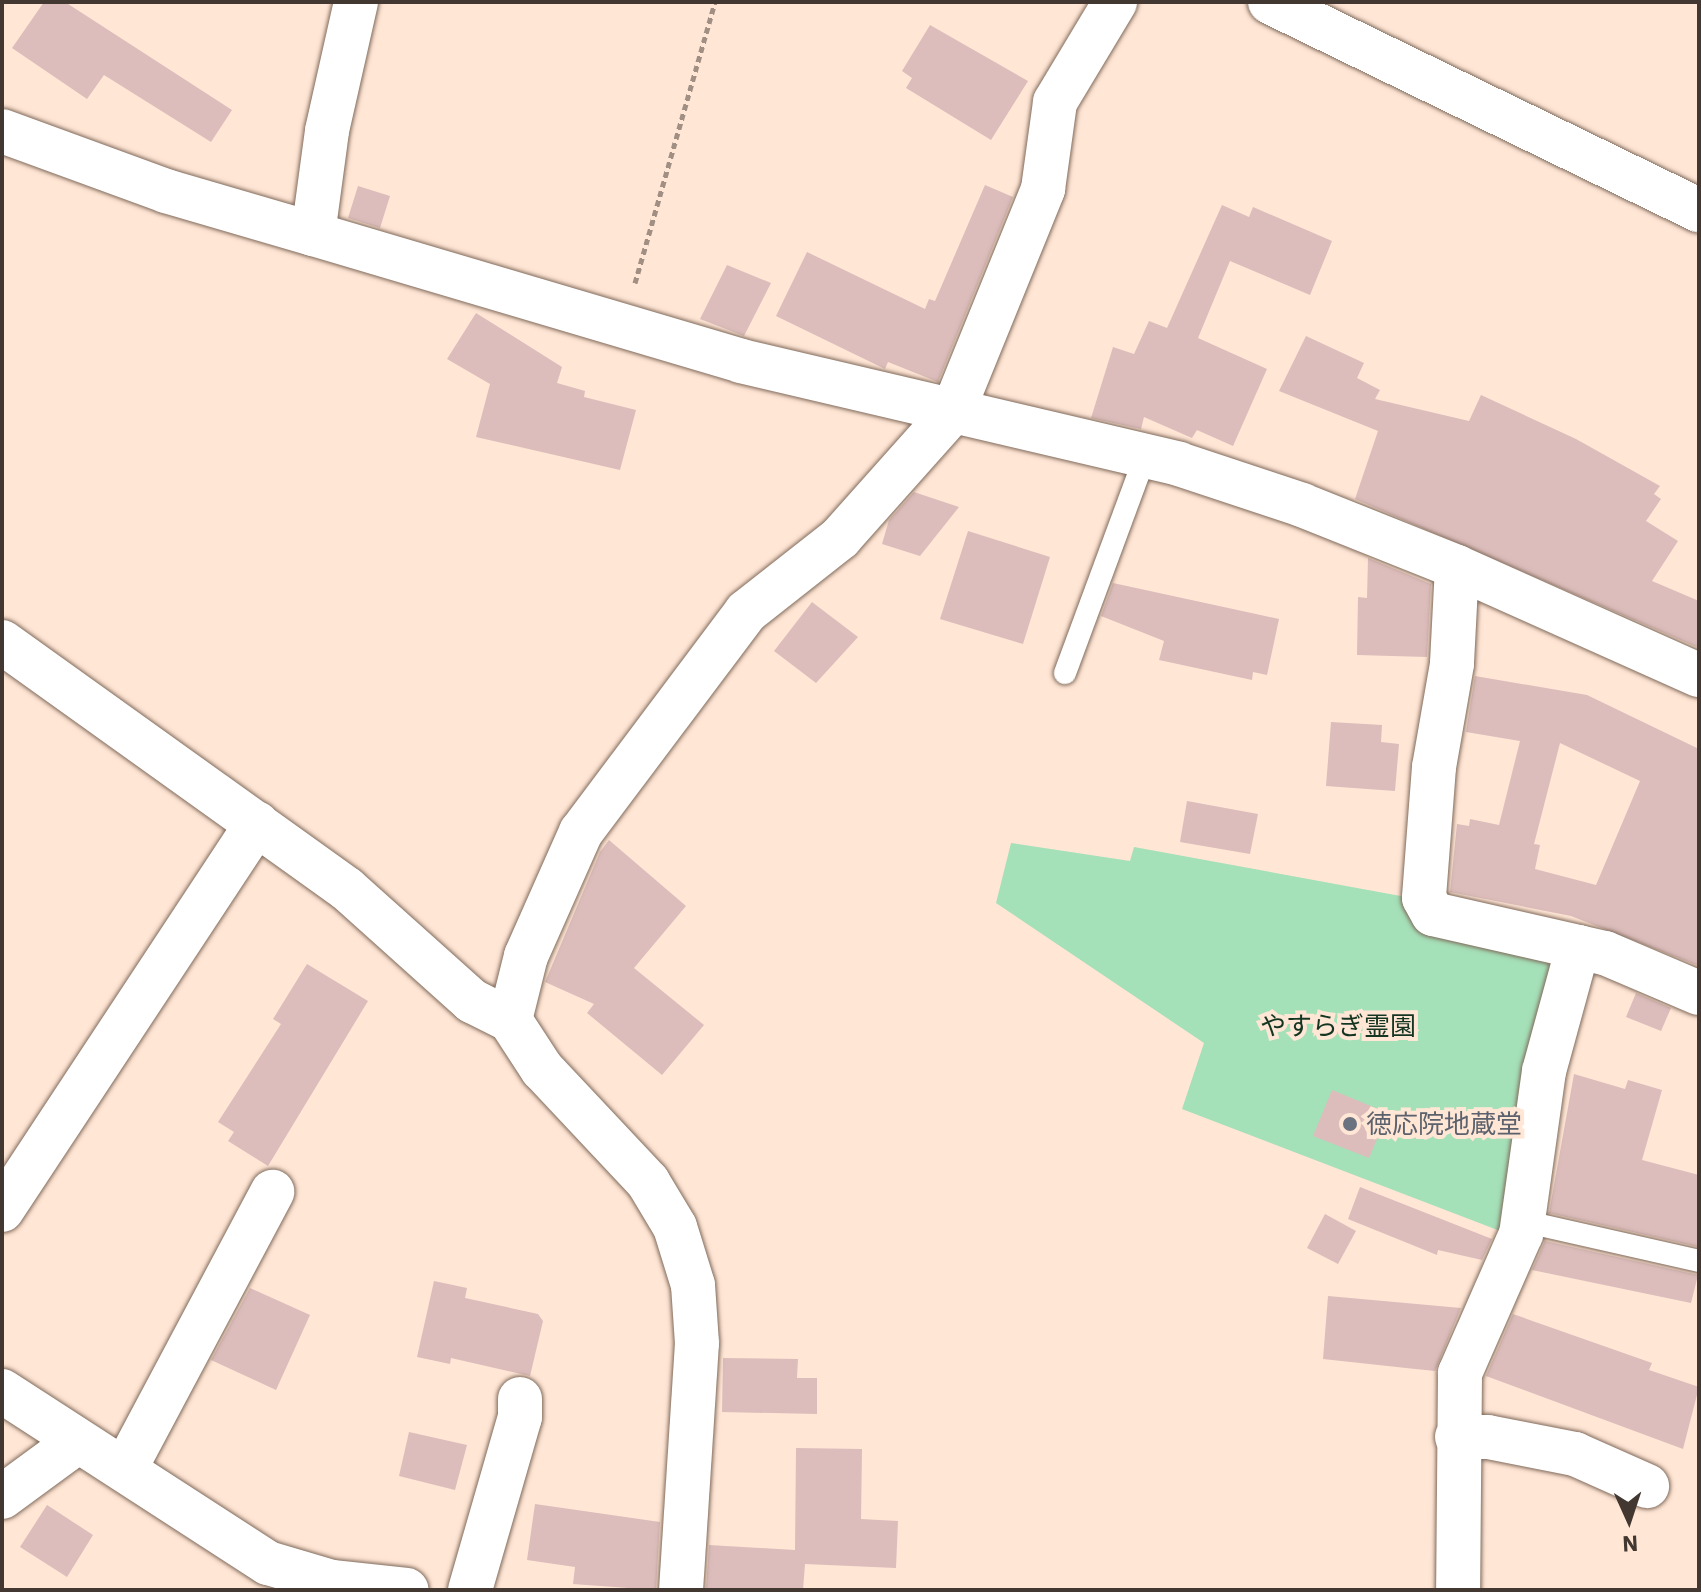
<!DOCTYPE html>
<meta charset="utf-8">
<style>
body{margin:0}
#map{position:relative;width:1701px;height:1592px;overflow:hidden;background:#ffe6d5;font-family:"IBM Plex Sans","Noto Sans JP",sans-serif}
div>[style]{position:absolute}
.green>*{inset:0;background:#a4e0b8}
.building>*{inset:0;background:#dcbdbb}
.path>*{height:5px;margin-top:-2.5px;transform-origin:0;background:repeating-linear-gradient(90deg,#a18f83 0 6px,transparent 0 10px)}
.roads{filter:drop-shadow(0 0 2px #806a5b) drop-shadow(0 0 2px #806a5b)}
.lane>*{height:22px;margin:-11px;padding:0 11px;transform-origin:11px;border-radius:11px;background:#fff}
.street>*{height:44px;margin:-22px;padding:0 22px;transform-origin:22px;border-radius:22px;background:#fff}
.dots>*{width:22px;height:22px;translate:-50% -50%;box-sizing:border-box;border:4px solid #ffe6d5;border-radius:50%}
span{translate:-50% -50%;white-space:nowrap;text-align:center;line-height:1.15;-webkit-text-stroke:8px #ffe6d5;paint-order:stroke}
.park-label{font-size:26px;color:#133521}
.worship-label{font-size:26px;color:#5b616d}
.left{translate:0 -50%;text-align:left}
.frame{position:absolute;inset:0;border:4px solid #423831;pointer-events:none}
.north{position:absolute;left:1589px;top:1480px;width:80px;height:80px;-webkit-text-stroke:6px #ffe6d5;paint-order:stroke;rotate:177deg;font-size:22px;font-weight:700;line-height:32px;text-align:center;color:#423831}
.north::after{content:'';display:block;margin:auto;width:28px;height:36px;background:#423831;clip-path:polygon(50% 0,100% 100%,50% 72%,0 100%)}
</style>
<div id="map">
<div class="green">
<div style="clip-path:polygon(1011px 843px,1130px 861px,1134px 847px,1406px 897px,1540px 953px,1552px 969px,1508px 1234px,1182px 1109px,1204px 1043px,996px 903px)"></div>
</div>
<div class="building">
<div style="clip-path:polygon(44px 2px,65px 2px,232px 110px,211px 142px,104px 75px,87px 99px,12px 48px)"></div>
<div style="clip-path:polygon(930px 25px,1028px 81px,991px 140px,906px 88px,912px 78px,902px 71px)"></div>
<div style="clip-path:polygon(985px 185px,1013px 197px,938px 382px,888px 362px,885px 369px,776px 316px,807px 252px,925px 309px,929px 299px,935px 301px)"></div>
<div style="clip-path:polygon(358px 186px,390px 196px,380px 228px,348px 218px)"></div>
<div style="clip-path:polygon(1222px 205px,1249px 217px,1253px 207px,1332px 241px,1310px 295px,1230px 261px,1198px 338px,1267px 369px,1233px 446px,1197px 430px,1192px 438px,1144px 417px,1141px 429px,1091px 418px,1113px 347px,1134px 354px,1149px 321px,1167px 328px)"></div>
<div style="clip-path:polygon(727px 265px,771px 283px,744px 336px,700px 319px)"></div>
<div style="clip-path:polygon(476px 313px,562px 367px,557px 383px,585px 391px,584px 397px,636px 410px,620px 470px,476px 437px,490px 384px,447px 359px)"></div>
<div style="clip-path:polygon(1306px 336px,1364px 363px,1357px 378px,1380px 390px,1375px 399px,1469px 421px,1481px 395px,1576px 439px,1660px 486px,1654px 494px,1661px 499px,1646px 521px,1678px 541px,1652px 581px,1699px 601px,1699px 648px,1355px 499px,1378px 431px,1279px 391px)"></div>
<div style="clip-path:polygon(914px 492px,959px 507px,920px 556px,882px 544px,889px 520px)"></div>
<div style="clip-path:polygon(968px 531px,1050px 557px,1023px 644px,940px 619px)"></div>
<div style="clip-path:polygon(1368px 558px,1431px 584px,1427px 657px,1357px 655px,1358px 597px,1367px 598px)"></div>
<div style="clip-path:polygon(1113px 583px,1279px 619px,1267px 675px,1253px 672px,1252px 680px,1159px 660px,1164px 641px,1101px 616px)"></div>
<div style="clip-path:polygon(812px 602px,858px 637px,816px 683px,774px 651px)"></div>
<div style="clip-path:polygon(evenodd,1475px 676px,1587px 695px,1699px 749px,1699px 966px,1571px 916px,1450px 892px,1457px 824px,1469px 826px,1470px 819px,1499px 825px,1520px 741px,1466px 732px,1475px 676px,1560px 743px,1640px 781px,1596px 885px,1535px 869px,1540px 845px,1534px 844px,1560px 743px)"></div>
<div style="clip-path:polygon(1331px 722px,1382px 725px,1381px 742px,1399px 744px,1395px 791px,1326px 786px)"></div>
<div style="clip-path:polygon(1187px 801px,1258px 814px,1250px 854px,1180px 842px)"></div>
<div style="clip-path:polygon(609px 840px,686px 906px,634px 968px,704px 1025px,662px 1075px,587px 1013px,594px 1004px,545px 982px,600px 852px)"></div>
<div style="clip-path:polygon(307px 964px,368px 1001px,268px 1166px,228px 1141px,234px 1132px,218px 1122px,281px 1024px,273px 1019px)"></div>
<div style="clip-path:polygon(1636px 993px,1671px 1008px,1661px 1031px,1626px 1017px)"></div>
<div style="clip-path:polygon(1574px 1074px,1625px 1089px,1628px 1080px,1662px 1090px,1642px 1160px,1699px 1175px,1699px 1247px,1549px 1213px)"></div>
<div style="clip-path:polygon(1332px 1090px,1388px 1113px,1369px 1158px,1313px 1136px)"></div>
<div style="clip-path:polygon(1360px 1187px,1492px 1239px,1482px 1260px,1438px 1250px,1437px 1255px,1348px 1219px)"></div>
<div style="clip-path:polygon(1325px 1214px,1356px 1231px,1338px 1264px,1307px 1248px)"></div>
<div style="clip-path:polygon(1545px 1241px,1698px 1275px,1691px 1303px,1532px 1270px)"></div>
<div style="clip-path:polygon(434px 1281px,467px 1288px,465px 1298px,538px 1314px,543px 1321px,530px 1376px,451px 1358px,450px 1364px,417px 1357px)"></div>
<div style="clip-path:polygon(250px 1288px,310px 1315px,276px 1390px,211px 1360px)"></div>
<div style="clip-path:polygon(1328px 1296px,1461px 1308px,1435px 1371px,1406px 1368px,1323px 1359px)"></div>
<div style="clip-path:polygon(1513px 1314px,1652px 1363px,1649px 1370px,1699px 1387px,1683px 1449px,1486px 1376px)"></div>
<div style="clip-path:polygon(723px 1358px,798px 1359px,797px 1378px,817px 1378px,817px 1414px,722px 1412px)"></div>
<div style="clip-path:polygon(409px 1432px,467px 1445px,455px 1490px,399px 1476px)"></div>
<div style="clip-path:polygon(796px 1448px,862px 1449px,861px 1519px,898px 1521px,896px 1568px,805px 1564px,803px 1590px,706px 1590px,709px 1545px,795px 1550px)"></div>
<div style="clip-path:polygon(535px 1504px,660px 1522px,656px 1590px,573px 1584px,575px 1567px,527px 1560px)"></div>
<div style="clip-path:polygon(47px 1505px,93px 1535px,67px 1577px,20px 1547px)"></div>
</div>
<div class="path">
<div style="left:635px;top:283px;width:292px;rotate:-74.1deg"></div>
</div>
<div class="roads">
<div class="lane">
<div style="left:1065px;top:673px;width:230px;rotate:-69.7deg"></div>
<div style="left:1522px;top:1221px;width:181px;rotate:12.7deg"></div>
</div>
<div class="street">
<div style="left:356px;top:2px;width:132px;rotate:102.7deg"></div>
<div style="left:327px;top:131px;width:104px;rotate:97.7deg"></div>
<div style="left:313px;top:234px;width:446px;rotate:16.5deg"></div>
<div style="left:741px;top:361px;width:450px;rotate:13.2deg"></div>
<div style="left:1179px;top:464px;width:130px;rotate:18.4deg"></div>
<div style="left:1302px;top:505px;width:167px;rotate:21.8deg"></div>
<div style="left:1457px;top:567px;width:265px;rotate:24.1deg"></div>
<div style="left:1270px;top:2px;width:477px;rotate:25.9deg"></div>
<div style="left:2px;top:131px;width:175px;rotate:20.1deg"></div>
<div style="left:166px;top:191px;width:153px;rotate:16.3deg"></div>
<div style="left:1457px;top:567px;width:97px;rotate:93deg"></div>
<div style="left:1452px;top:664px;width:105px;rotate:99.9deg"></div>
<div style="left:1434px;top:767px;width:131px;rotate:94.4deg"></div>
<div style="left:1424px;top:898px;width:18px;rotate:61deg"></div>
<div style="left:1433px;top:914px;width:149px;rotate:12.8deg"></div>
<div style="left:1578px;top:947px;width:129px;rotate:105.3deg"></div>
<div style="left:1544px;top:1071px;width:165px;rotate:98deg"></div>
<div style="left:1521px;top:1234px;width:152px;rotate:113.7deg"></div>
<div style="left:1460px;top:1373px;width:217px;rotate:90.5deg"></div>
<div style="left:2px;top:642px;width:424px;rotate:35.6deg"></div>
<div style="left:347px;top:889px;width:168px;rotate:41.9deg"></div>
<div style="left:472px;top:1001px;width:42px;rotate:26.6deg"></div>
<div style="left:510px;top:1020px;width:59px;rotate:56.9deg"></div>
<div style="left:542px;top:1069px;width:155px;rotate:46.8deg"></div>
<div style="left:648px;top:1182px;width:52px;rotate:59deg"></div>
<div style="left:675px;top:1227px;width:61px;rotate:72.8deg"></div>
<div style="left:693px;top:1285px;width:58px;rotate:86.1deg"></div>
<div style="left:697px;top:1343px;width:248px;rotate:93.7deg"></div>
<div style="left:1578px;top:947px;width:28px;rotate:13deg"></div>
<div style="left:1605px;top:953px;width:102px;rotate:23.1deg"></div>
<div style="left:510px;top:1020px;width:66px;rotate:-76deg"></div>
<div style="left:526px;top:956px;width:136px;rotate:-66.1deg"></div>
<div style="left:581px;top:832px;width:275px;rotate:-53.1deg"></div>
<div style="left:746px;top:612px;width:120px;rotate:-38.2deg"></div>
<div style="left:840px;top:538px;width:170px;rotate:-48.3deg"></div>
<div style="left:953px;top:411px;width:240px;rotate:-67.9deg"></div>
<div style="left:1043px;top:189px;width:88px;rotate:-82.1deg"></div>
<div style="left:1055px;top:102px;width:117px;rotate:-59deg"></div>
<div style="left:2px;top:1210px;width:463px;rotate:-56.6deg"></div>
<div style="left:2px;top:1391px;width:317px;rotate:32.9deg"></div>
<div style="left:268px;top:1563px;width:67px;rotate:16.5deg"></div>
<div style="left:332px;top:1582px;width:75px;rotate:6.1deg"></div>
<div style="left:1457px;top:1437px;width:31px"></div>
<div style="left:1488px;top:1437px;width:89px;rotate:11.1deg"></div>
<div style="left:1575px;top:1454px;width:79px;rotate:24deg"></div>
<div style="left:125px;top:1469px;width:314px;rotate:-62deg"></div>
<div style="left:2px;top:1497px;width:93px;rotate:-36.3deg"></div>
<div style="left:470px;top:1590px;width:180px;rotate:-73.9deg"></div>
<div style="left:520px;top:1417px;width:18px;rotate:-90deg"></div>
</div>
</div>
<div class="dots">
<div style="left:1350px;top:1124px;background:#6b7280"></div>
</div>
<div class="park-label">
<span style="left:1338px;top:1026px">やすらぎ霊園</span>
</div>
<div class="worship-label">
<span class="left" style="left:1366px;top:1124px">徳応院地蔵堂</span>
</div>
<div class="frame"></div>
<div class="north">N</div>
</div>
